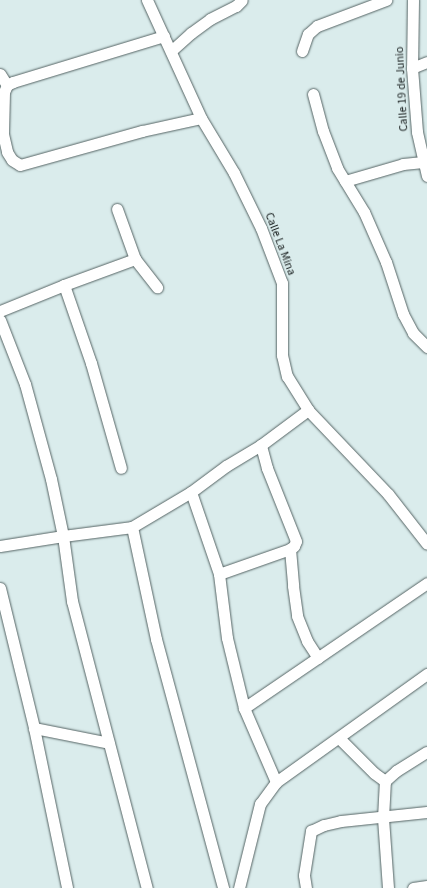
<!DOCTYPE html>
<style>
body{margin:0}
#map{position:relative;width:427px;height:888px;overflow:hidden;background:#daecec;font-family:"Source Sans 3",sans-serif}
div>[style]{position:absolute}
.roads{filter:drop-shadow(0 0 1px #556464) drop-shadow(0 0 1px #556464)}
.street>*{height:11px;margin:-5.5px;padding:0 5.5px;transform-origin:5.5px;border-radius:5.5px;background:#fff}
span{translate:-50% -50%;white-space:nowrap;text-align:center;line-height:1.15;-webkit-text-stroke:3px #daecec;paint-order:stroke}
.street-label{font-size:12px;color:#191f1f}
</style>
<div id="map">
<div class="roads">
<div class="street">
<div style="left:147px;top:0;width:130px;rotate:65.4deg"></div>
<div style="left:201px;top:118px;width:64px;rotate:59deg"></div>
<div style="left:234px;top:173px;width:61px;rotate:63.9deg"></div>
<div style="left:261px;top:228px;width:59px;rotate:69.1deg"></div>
<div style="left:282px;top:283px;width:72px;rotate:90deg"></div>
<div style="left:282px;top:355px;width:22px;rotate:77deg"></div>
<div style="left:287px;top:376px;width:40px;rotate:58deg"></div>
<div style="left:308px;top:410px;width:116px;rotate:46.4deg"></div>
<div style="left:388px;top:494px;width:63px;rotate:52deg"></div>
<div style="left:413px;top:0;width:68px;rotate:90.8deg"></div>
<div style="left:412px;top:68px;width:64px;rotate:85.5deg"></div>
<div style="left:417px;top:132px;width:45px;rotate:77.2deg"></div>
<div style="left:164px;top:36px;width:158px;rotate:163.1deg"></div>
<div style="left:13px;top:82px;width:7px;rotate:153deg"></div>
<div style="left:7px;top:85px;width:8px;rotate:113deg"></div>
<div style="left:4px;top:92px;width:42px;rotate:91.4deg"></div>
<div style="left:3px;top:134px;width:18px;rotate:77deg"></div>
<div style="left:7px;top:152px;width:9px;rotate:58deg"></div>
<div style="left:12px;top:160px;width:9px;rotate:32deg"></div>
<div style="left:20px;top:165px;width:127px;rotate:-15.6deg"></div>
<div style="left:142px;top:131px;width:60px;rotate:-12.4deg"></div>
<div style="left:171px;top:51px;width:27px;rotate:-42deg"></div>
<div style="left:191px;top:33px;width:24px;rotate:-36deg"></div>
<div style="left:210px;top:19px;width:29px;rotate:-27deg"></div>
<div style="left:236px;top:6px;width:8px;rotate:-45deg"></div>
<div style="left:302px;top:51px;width:18px;rotate:-71deg"></div>
<div style="left:308px;top:34px;width:12px;rotate:-42deg"></div>
<div style="left:317px;top:26px;width:74px;rotate:-20.6deg"></div>
<div style="left:412px;top:68px;width:16px;rotate:-22deg"></div>
<div style="left:0;top:74px;width:13px;rotate:58deg"></div>
<div style="left:313px;top:94px;width:38px;rotate:75deg"></div>
<div style="left:323px;top:131px;width:40px;rotate:69deg"></div>
<div style="left:337px;top:168px;width:52px;rotate:58.5deg"></div>
<div style="left:364px;top:212px;width:55px;rotate:66.3deg"></div>
<div style="left:386px;top:262px;width:55px;rotate:71.9deg"></div>
<div style="left:403px;top:314px;width:21px;rotate:62deg"></div>
<div style="left:413px;top:333px;width:20px;rotate:45deg"></div>
<div style="left:345px;top:181px;width:60px;rotate:-16.3deg"></div>
<div style="left:403px;top:164px;width:20px;rotate:-6deg"></div>
<div style="left:117px;top:209px;width:53px;rotate:70.2deg"></div>
<div style="left:135px;top:259px;width:36px;rotate:52deg"></div>
<div style="left:64px;top:285px;width:83px;rotate:70.9deg"></div>
<div style="left:91px;top:363px;width:109px;rotate:74.1deg"></div>
<div style="left:0;top:311px;width:69px;rotate:-22.1deg"></div>
<div style="left:64px;top:285px;width:76px;rotate:-20.1deg"></div>
<div style="left:0;top:320px;width:69px;rotate:68.7deg"></div>
<div style="left:25px;top:384px;width:98px;rotate:74.7deg"></div>
<div style="left:51px;top:479px;width:58px;rotate:78.1deg"></div>
<div style="left:63px;top:536px;width:66px;rotate:82.1deg"></div>
<div style="left:72px;top:601px;width:297px;rotate:75.4deg"></div>
<div style="left:191px;top:492px;width:44px;rotate:-36.6deg"></div>
<div style="left:226px;top:466px;width:41px;rotate:-31deg"></div>
<div style="left:261px;top:445px;width:59px;rotate:-36.7deg"></div>
<div style="left:132px;top:527px;width:115px;rotate:77.9deg"></div>
<div style="left:156px;top:639px;width:258px;rotate:74.9deg"></div>
<div style="left:0;top:546px;width:64px;rotate:-9deg"></div>
<div style="left:63px;top:536px;width:70px;rotate:-7.4deg"></div>
<div style="left:132px;top:527px;width:69px;rotate:-30.7deg"></div>
<div style="left:191px;top:492px;width:87px;rotate:71.1deg"></div>
<div style="left:219px;top:574px;width:64px;rotate:82.9deg"></div>
<div style="left:227px;top:638px;width:72px;rotate:76.3deg"></div>
<div style="left:244px;top:708px;width:81px;rotate:66.6deg"></div>
<div style="left:290px;top:549px;width:37px;rotate:85deg"></div>
<div style="left:293px;top:586px;width:30px;rotate:82deg"></div>
<div style="left:297px;top:616px;width:27px;rotate:68deg"></div>
<div style="left:307px;top:641px;width:20px;rotate:57deg"></div>
<div style="left:219px;top:574px;width:75px;rotate:-19.4deg"></div>
<div style="left:290px;top:549px;width:5px;rotate:-37deg"></div>
<div style="left:294px;top:546px;width:5px;rotate:-68deg"></div>
<div style="left:296px;top:541px;width:79px;rotate:-111.7deg"></div>
<div style="left:267px;top:468px;width:24px;rotate:-105deg"></div>
<div style="left:0;top:588px;width:144px;rotate:76.3deg"></div>
<div style="left:34px;top:728px;width:163px;rotate:78.3deg"></div>
<div style="left:244px;top:708px;width:222px;rotate:-34.3deg"></div>
<div style="left:34px;top:728px;width:76px;rotate:11.3deg"></div>
<div style="left:339px;top:738px;width:49px;rotate:45deg"></div>
<div style="left:374px;top:773px;width:14px;rotate:36deg"></div>
<div style="left:239px;top:888px;width:87px;rotate:-76deg"></div>
<div style="left:260px;top:804px;width:27px;rotate:-54deg"></div>
<div style="left:276px;top:782px;width:186px;rotate:-35.6deg"></div>
<div style="left:306px;top:888px;width:13px;rotate:-99deg"></div>
<div style="left:304px;top:875px;width:45px;rotate:-81deg"></div>
<div style="left:311px;top:831px;width:14px;rotate:-25deg"></div>
<div style="left:324px;top:825px;width:17px;rotate:-13deg"></div>
<div style="left:341px;top:821px;width:86px;rotate:-6deg"></div>
<div style="left:388px;top:888px;width:70px;rotate:-94.1deg"></div>
<div style="left:383px;top:818px;width:37px;rotate:-87deg"></div>
<div style="left:385px;top:781px;width:15px;rotate:-42deg"></div>
<div style="left:396px;top:771px;width:36px;rotate:-32deg"></div>
<div style="left:413px;top:888px;width:14px;rotate:-8deg"></div>
</div>
</div>
<div class="street-label">
<span style="left:402px;top:89px;rotate:-93deg">Calle 19 de Junio</span>
<span style="left:280px;top:244px;rotate:69deg">Calle La Mina</span>
</div>
</div>
